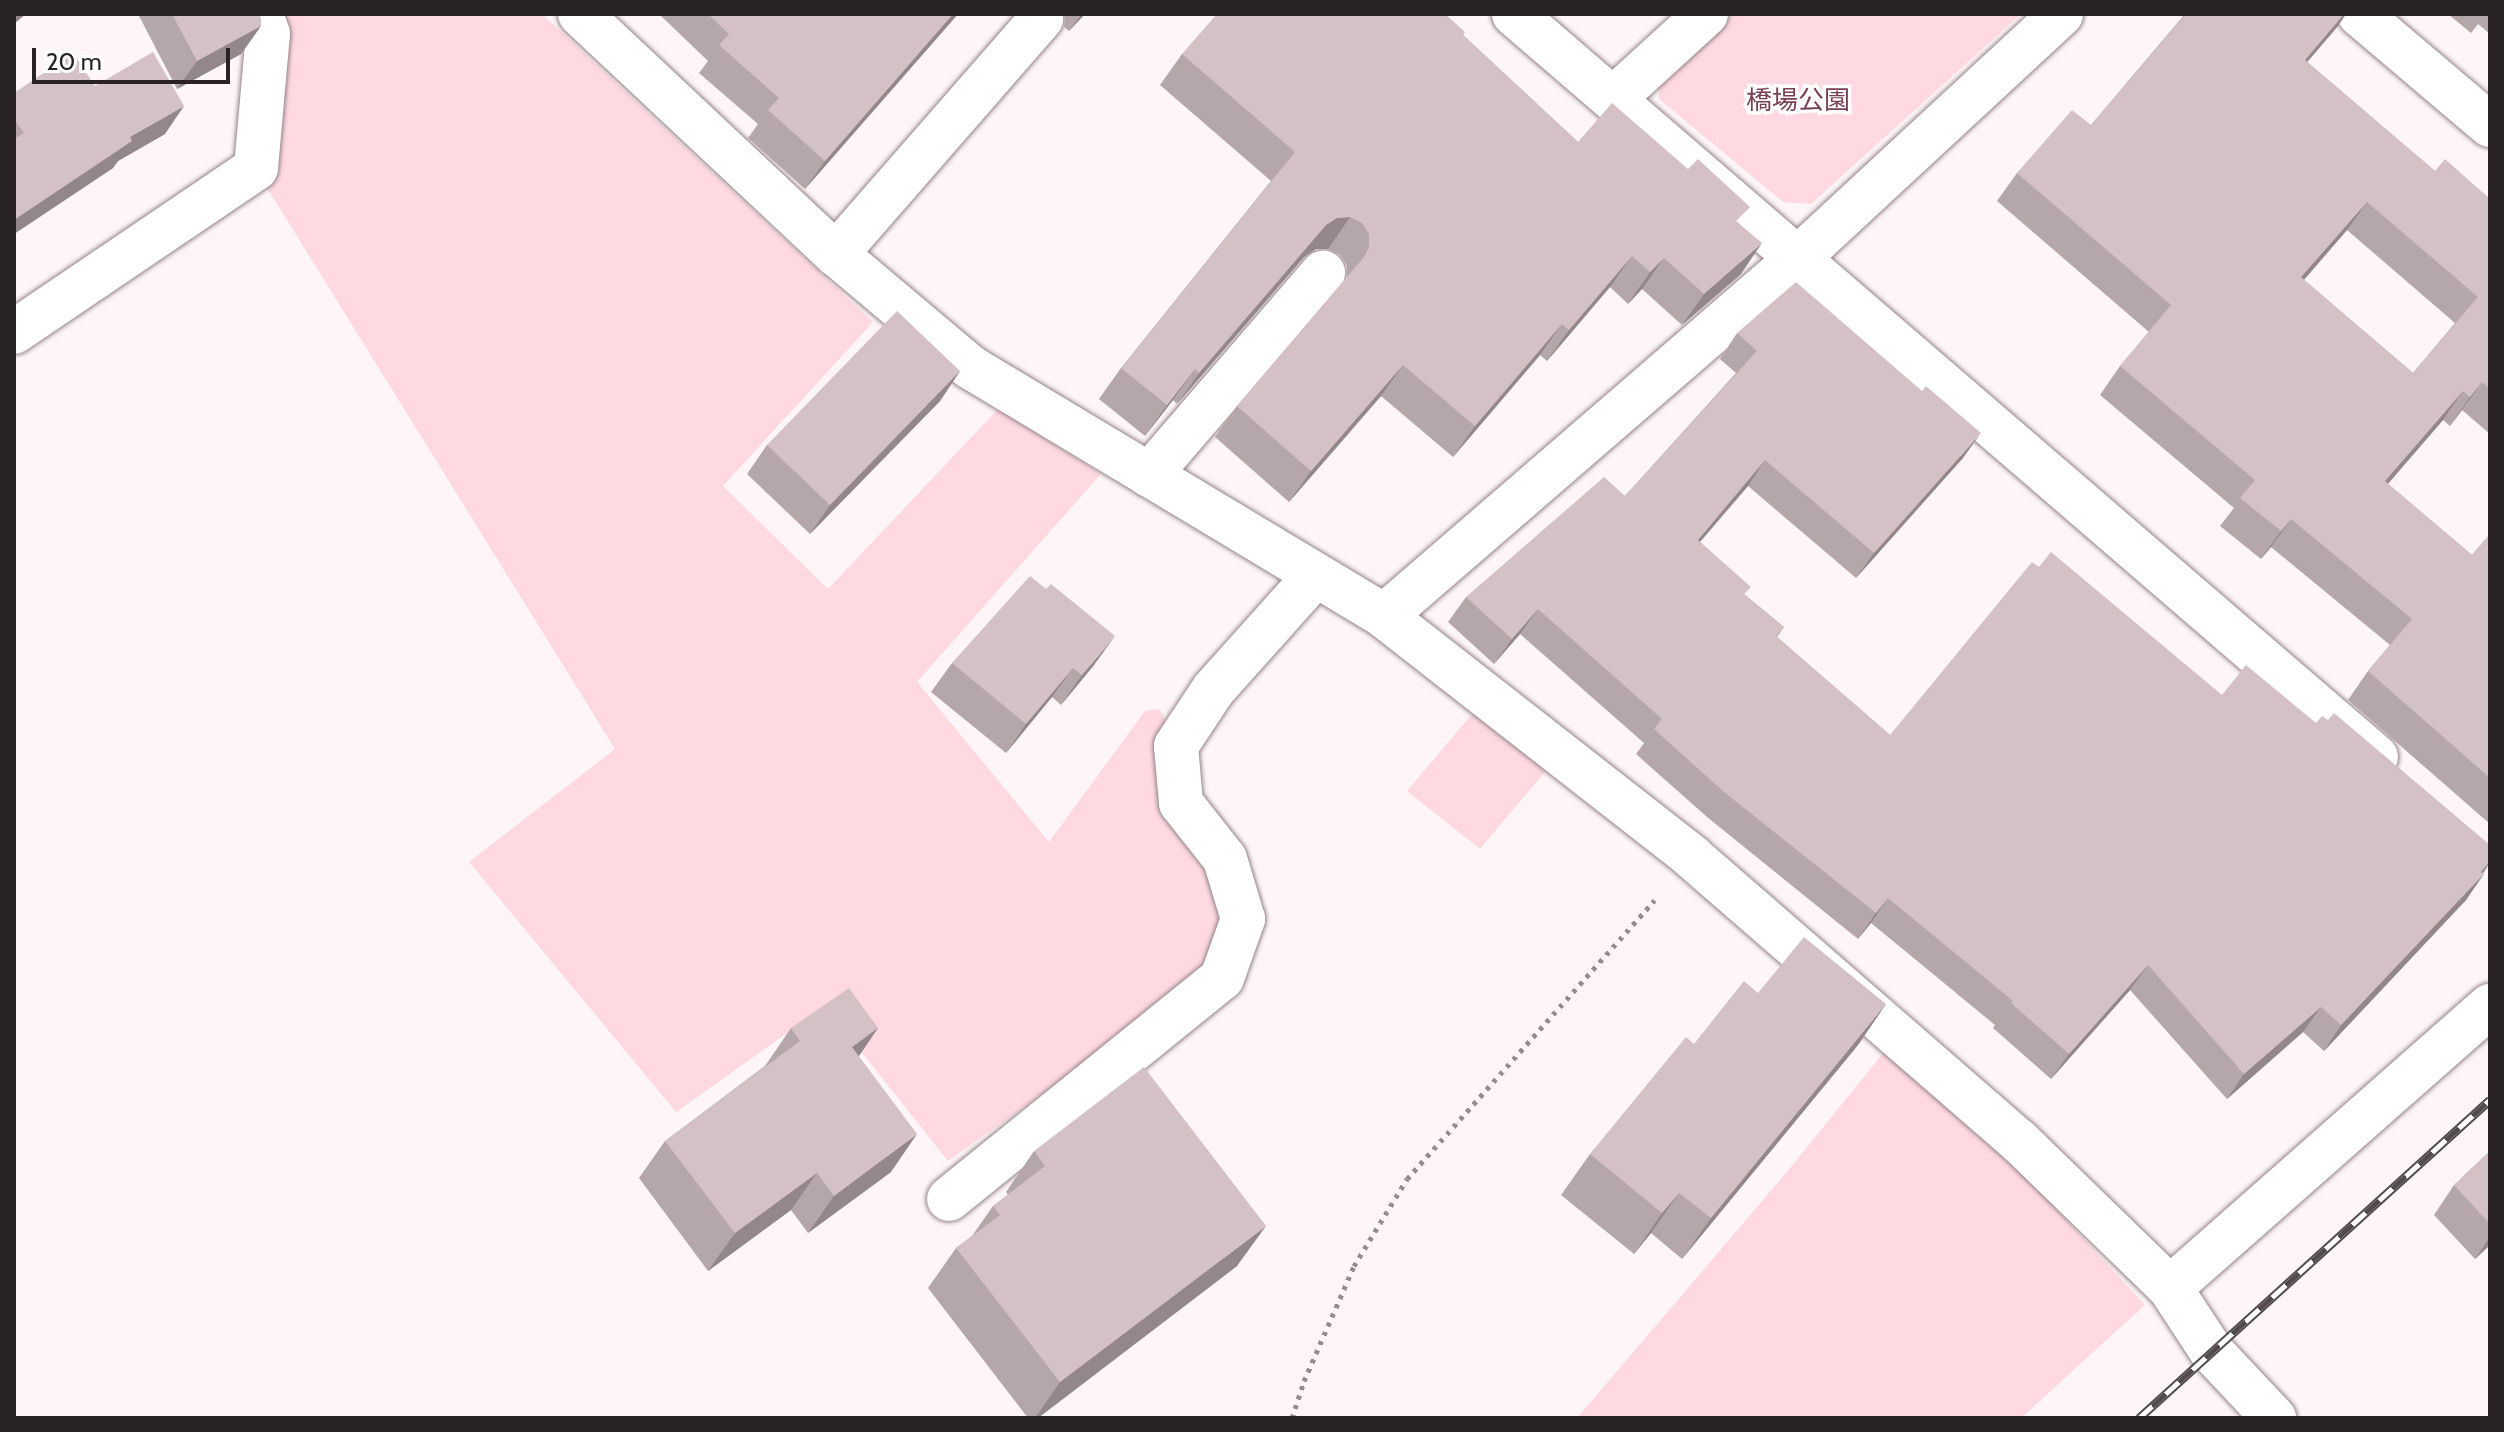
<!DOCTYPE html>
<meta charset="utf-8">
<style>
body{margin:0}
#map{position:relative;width:2504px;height:1432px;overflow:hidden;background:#fdf5f7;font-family:Cabin,"Noto Sans JP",sans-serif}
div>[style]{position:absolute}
.green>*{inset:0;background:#ffd9e2}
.path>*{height:5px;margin-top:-2.5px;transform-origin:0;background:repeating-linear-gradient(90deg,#948d8f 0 4px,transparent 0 10px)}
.roads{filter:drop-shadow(0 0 2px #938387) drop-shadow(0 0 2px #938387)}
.minor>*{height:44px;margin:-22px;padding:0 22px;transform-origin:22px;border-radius:22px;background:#fff}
.rail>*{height:9px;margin-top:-4.5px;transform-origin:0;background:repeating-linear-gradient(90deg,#fff 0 18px,#524b4d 0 36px);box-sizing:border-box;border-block:2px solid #524b4d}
.wall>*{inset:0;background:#b5a6aa}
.shaded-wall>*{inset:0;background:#94878b}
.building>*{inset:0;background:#d3c1c6}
span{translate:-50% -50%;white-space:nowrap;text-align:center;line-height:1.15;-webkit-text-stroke:7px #fff;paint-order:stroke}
.park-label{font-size:26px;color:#794052}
.frame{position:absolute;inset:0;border:16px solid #292224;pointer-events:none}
.scale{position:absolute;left:32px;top:48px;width:198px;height:36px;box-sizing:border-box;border:4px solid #292224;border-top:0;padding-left:10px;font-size:24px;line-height:28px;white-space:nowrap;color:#292224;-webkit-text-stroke:6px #fff;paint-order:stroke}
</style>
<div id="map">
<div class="green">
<div style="clip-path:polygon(278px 14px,542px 14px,873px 322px,723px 486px,828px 589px,998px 409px,1101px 474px,917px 682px,1049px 842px,1145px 711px,1159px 709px,1166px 720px,1163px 761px,1224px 883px,1215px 972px,948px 1161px,825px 1006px,676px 1112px,469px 862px,615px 749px,267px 188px,287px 49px)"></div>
<div style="clip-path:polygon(1733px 14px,2021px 14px,1811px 204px,1783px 202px,1659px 99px,1659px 81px)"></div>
<div style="clip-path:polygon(1477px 708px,1549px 767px,1480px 849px,1407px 791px)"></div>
<div style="clip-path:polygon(1884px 1052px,2032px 1183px,2145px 1305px,2021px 1418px,1577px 1418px,1786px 1173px)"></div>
</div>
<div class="path">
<div style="left:1292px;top:1418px;width:39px;rotate:-72deg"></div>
<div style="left:1304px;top:1381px;width:125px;rotate:-66.5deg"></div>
<div style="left:1354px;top:1266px;width:102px;rotate:-58.7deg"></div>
<div style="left:1407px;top:1179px;width:373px;rotate:-48.4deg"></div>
</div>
<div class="roads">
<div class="minor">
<div style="left:580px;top:14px;width:351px;rotate:43.2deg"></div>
<div style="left:836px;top:254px;width:175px;rotate:40.1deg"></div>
<div style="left:970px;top:367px;width:483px;rotate:31deg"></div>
<div style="left:1384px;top:616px;width:391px;rotate:38deg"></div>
<div style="left:1692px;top:857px;width:433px;rotate:41deg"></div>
<div style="left:2019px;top:1141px;width:211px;rotate:44.2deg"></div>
<div style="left:2170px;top:1288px;width:77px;rotate:56.7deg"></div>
<div style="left:2212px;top:1352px;width:91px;rotate:46.8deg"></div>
<div style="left:1514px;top:14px;width:1138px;rotate:40.76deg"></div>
<div style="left:2359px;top:14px;width:172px;rotate:40.3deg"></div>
<div style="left:1613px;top:99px;width:126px;rotate:-42.4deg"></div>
<div style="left:836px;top:254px;width:312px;rotate:-48.9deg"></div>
<div style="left:14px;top:332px;width:292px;rotate:-34.1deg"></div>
<div style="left:256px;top:168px;width:135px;rotate:-84.9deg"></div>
<div style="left:268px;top:34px;width:21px;rotate:-109deg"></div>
<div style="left:1149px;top:475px;width:267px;rotate:-49.3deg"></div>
<div style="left:1384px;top:616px;width:549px;rotate:-40.86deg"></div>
<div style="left:1799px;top:257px;width:357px;rotate:-42.8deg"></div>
<div style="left:949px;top:1199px;width:351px;rotate:-39deg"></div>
<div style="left:1222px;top:978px;width:63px;rotate:-70.4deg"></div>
<div style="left:1243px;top:919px;width:63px;rotate:-106.7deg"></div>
<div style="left:1225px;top:859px;width:71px;rotate:-128.2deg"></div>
<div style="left:1181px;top:803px;width:57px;rotate:-95deg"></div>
<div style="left:1176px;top:746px;width:67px;rotate:-56.5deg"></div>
<div style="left:1213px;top:690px;width:154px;rotate:-48.2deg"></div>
<div style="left:2170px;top:1288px;width:427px;rotate:-41.4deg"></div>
</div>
</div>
<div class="rail">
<div style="left:2139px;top:1418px;width:474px;rotate:-42.2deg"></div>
</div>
<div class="wall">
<div style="clip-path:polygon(138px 14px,259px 14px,261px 26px,241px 54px,177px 89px)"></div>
<div style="clip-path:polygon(659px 14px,958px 14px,805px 189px,748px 138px,758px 124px,699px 73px,708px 61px)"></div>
<div style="clip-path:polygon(1065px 14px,1085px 14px,1069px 31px,1064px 27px)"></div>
<div style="clip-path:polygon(evenodd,2185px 14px,2346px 14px,2338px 26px,2307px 62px,2435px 171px,2490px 199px,2490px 434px,2462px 410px,2450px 426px,2443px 420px,2388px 484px,2472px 555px,2490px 534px,2490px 824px,2348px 700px,2368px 671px,2390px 645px,2271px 547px,2261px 559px,2220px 526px,2234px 508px,2100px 395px,2120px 366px,2149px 332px,1997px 201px,2017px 173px,2091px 125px,2185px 14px,2347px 230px,2455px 323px,2413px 373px,2304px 280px,2347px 230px)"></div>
<div style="clip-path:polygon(2448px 14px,2490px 14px,2490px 34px,2478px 24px,2471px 33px)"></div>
<div style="clip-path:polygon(1463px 35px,1578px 142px,1739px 223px,1741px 274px,1682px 325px,1642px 289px,1628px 304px,1610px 287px,1547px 361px,1540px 355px,1453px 457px,1381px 396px,1289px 502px,1215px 437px,1237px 406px,1347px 277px,1347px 266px,1340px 255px,1328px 249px,1316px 249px,1304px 257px,1177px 404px,1173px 400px,1145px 436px,1099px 399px,1121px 368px,1271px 181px,1160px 85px,1182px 54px)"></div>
<div style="clip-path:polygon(95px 86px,165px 134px,118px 161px,113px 168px,14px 234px,14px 93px)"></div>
<div style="clip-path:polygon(1737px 333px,1963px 458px,1856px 578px,1748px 486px,1700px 542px,1745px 595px,1784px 627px,1777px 637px,1890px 735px,2222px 695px,2316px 723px,2490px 845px,2490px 863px,2466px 900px,2324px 1051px,2303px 1032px,2227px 1099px,2130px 990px,2051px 1079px,1993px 1028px,1995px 1025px,1871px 923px,1858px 939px,1707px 817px,1636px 754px,1644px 743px,1520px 634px,1494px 664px,1448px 622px,1466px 597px,1625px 496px,1736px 373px,1720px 359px)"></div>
<div style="clip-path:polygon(960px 371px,940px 401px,810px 534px,747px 474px,767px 445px)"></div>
<div style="clip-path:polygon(952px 663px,1094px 665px,1061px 705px,1052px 697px,1006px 753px,931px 692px)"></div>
<div style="clip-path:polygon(1758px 993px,1886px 1004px,1858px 1045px,1682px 1259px,1651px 1233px,1634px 1254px,1561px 1195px,1590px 1154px,1694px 1044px)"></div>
<div style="clip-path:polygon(791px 1028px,878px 1028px,859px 1056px,891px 1172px,808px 1233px,791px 1210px,708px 1271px,639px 1178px,665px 1141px,765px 1066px)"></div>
<div style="clip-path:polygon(1034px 1151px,1237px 1266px,1038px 1418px,1028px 1418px,928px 1288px,956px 1248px,972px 1236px,993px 1206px,1008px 1195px,1006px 1192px)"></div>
<div style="clip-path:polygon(2490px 1151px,2490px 1245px,2475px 1259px,2434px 1215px,2454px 1185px)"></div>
</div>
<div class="shaded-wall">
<div style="clip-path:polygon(14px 14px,26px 14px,14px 24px)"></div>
<div style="clip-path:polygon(953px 14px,958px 14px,805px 189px,825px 161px)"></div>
<div style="clip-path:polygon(1082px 14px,1085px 14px,1069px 31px)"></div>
<div style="clip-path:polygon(2344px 14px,2346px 14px,2338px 26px,2285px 88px,2305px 60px)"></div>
<div style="clip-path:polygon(261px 26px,241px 54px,177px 89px,197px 61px)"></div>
<div style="clip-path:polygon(184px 106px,165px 134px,118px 161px,113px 168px,14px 234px,14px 220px,130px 137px)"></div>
<div style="clip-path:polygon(2367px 202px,2347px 230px,2281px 306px,2301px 277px)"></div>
<div style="clip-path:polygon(1350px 217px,1328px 249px,1316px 249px,1304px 257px,1177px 404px,1199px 373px,1326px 225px,1337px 218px)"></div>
<div style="clip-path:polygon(1762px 243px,1741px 274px,1682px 325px,1704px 294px)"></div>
<div style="clip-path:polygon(1632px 256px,1610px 287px,1547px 361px,1569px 330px)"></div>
<div style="clip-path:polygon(1664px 258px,1642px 289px,1628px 304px,1650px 272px)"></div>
<div style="clip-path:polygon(1562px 324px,1540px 355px,1453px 457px,1475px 426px)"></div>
<div style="clip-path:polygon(1403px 365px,1381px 396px,1289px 502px,1311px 471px)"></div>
<div style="clip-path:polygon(1195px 369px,1173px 400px,1145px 436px,1167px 405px)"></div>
<div style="clip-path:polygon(960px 371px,940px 401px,810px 534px,830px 505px)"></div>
<div style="clip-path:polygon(2482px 382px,2462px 410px,2450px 426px,2470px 397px)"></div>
<div style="clip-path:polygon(2463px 391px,2443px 420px,2365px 510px,2385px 481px)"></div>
<div style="clip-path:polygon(1981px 433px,1963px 458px,1856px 578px,1874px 553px)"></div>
<div style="clip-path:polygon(1765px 460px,1748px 486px,1680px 565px,1698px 540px)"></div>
<div style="clip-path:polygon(2291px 519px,2271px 547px,2261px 559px,2281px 531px)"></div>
<div style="clip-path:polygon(1538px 609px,1520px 634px,1494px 664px,1512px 639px)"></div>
<div style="clip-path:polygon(1115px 636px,1094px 665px,1061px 705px,1082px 675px)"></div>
<div style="clip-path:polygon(1073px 668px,1052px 697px,1006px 753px,1026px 724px)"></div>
<div style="clip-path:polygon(2490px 861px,2480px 877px,2484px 874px,2466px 900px,2324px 1051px,2341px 1025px)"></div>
<div style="clip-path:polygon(1888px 898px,1871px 923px,1858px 939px,1876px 913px)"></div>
<div style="clip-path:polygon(2148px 965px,2130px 990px,2051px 1079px,2069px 1054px)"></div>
<div style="clip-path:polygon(1886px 1004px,1858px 1045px,1682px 1259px,1711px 1218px)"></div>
<div style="clip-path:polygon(2321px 1007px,2303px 1032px,2227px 1099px,2244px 1074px)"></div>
<div style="clip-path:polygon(878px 1028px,852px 1066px,852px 1047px)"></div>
<div style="clip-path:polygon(917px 1134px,891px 1172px,808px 1233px,834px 1196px)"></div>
<div style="clip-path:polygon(817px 1173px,791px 1210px,708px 1271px,735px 1233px)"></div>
<div style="clip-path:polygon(1679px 1193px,1651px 1233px,1634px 1254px,1662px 1213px)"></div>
<div style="clip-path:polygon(1266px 1226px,1237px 1266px,1038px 1418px,1035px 1418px,1060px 1382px)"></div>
<div style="clip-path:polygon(2490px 1237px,2490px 1245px,2475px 1259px)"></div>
</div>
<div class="building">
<div style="clip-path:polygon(172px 14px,259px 14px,261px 19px,261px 26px,197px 61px)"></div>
<div style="clip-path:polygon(708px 14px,953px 14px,825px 161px,768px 110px,779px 98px,719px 45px,729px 34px)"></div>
<div style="clip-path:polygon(1217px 14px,1445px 14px,1465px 32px,1463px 35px,1578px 142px,1612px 103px,1688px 169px,1698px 159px,1750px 207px,1736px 221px,1762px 243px,1704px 294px,1664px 258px,1650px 272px,1632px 256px,1569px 330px,1562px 324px,1475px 426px,1403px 365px,1311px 471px,1237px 406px,1364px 257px,1369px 247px,1369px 234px,1362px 223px,1350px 217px,1337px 218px,1326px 225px,1199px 373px,1195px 369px,1167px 405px,1121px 368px,1295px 152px,1182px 54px)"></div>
<div style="clip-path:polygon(evenodd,2186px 14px,2344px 14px,2305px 60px,2435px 171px,2445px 159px,2490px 199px,2490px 389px,2482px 382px,2470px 397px,2463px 391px,2385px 481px,2472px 555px,2490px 534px,2490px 778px,2368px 671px,2412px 619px,2291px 519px,2281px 531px,2240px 498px,2255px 480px,2120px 366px,2171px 305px,2017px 173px,2072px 110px,2091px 125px,2186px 14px,2367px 202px,2478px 297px,2413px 373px,2301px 277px,2367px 202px)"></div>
<div style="clip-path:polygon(153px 52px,184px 106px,130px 137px,132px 141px,14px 220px,14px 139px,24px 133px,14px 119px,14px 93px,73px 53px,95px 86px)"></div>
<div style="clip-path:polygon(1796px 282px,1922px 391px,1926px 386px,1981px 433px,1874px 553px,1765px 460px,1698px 540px,1751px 587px,1744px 594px,1784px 627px,1776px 636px,1890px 735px,2032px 562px,2039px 567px,2051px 552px,2222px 695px,2246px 665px,2316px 723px,2322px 716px,2328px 720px,2334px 713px,2490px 845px,2490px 861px,2481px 872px,2484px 874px,2341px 1025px,2321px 1007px,2244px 1074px,2148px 965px,2069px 1054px,2011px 1003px,2013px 1001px,1888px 898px,1876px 913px,1724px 792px,1654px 729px,1662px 719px,1538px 609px,1512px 639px,1466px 597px,1604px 477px,1625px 496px,1757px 351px,1737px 333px)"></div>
<div style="clip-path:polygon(897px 311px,960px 371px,830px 505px,767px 445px)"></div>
<div style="clip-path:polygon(1030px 576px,1046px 589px,1051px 584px,1115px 636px,1082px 675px,1073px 668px,1026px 724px,952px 663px)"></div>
<div style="clip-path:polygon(1804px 937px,1886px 1004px,1711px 1218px,1679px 1193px,1662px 1213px,1590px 1154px,1686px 1037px,1694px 1044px,1744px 981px,1758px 993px)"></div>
<div style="clip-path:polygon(849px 988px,878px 1028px,852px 1047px,917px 1134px,834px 1196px,817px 1173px,735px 1233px,665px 1141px,800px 1041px,791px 1028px)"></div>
<div style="clip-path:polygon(1144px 1067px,1266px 1226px,1060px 1382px,956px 1248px,1000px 1215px,993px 1206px,1045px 1166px,1034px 1151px)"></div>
<div style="clip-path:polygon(2490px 1151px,2490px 1224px,2454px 1185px)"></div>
</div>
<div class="park-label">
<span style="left:1798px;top:101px">橋場公園</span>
</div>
<div class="frame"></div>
<div class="scale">20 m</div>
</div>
